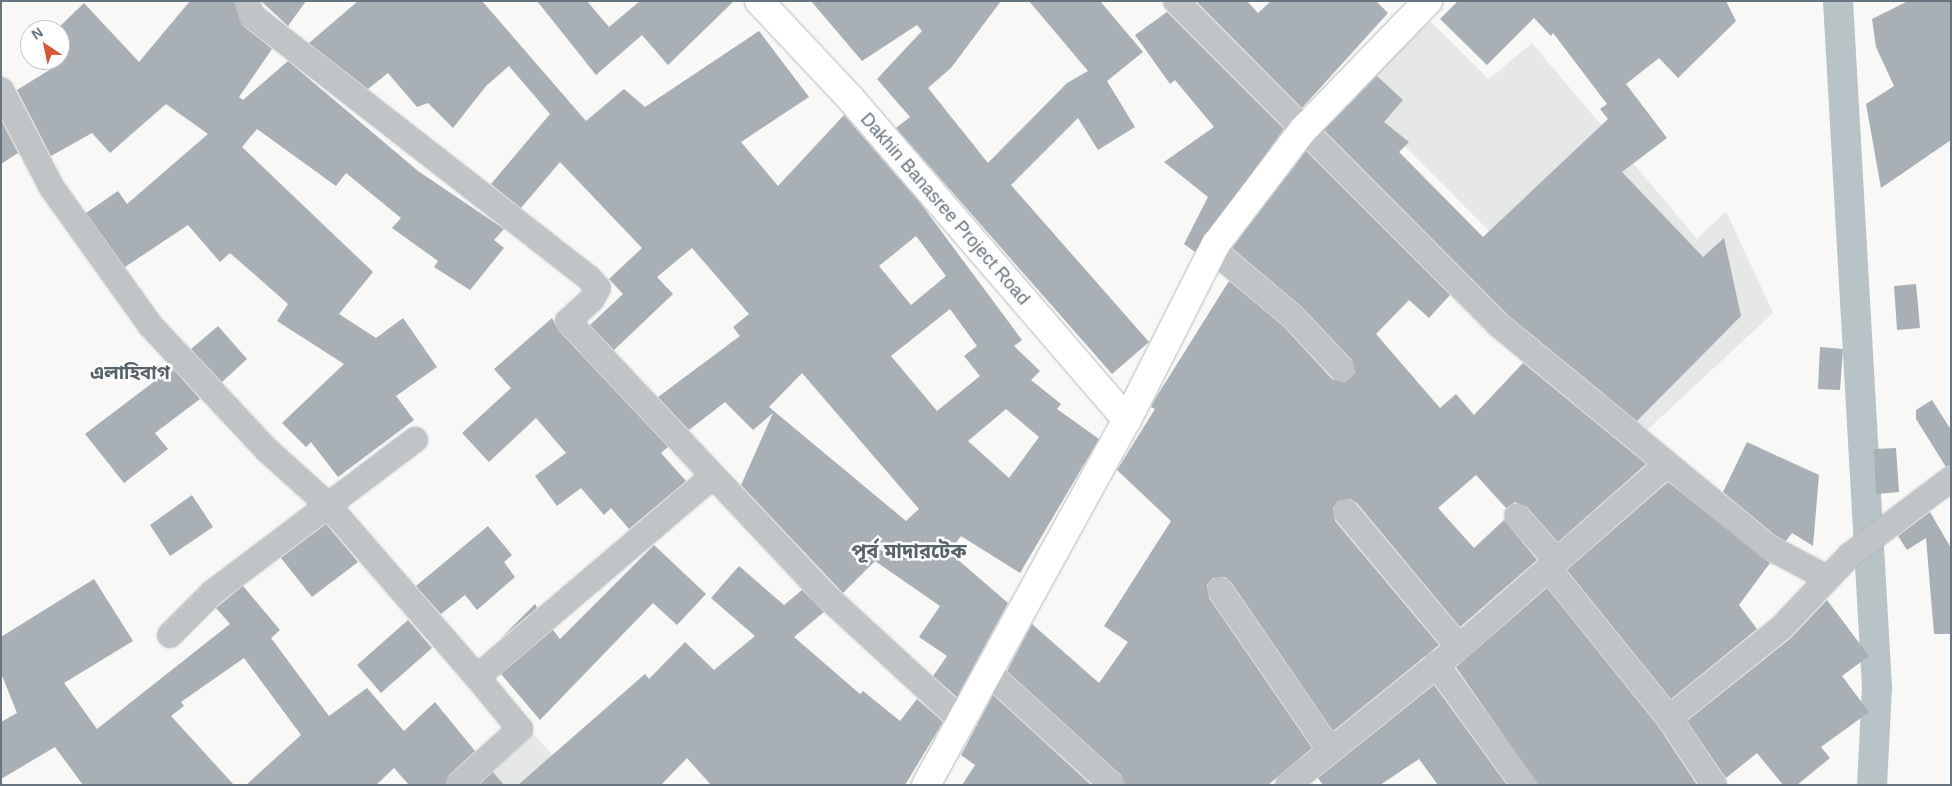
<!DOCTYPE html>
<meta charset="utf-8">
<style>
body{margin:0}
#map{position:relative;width:1952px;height:786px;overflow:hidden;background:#f8f8f6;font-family:Arial,"Noto Sans Bengali",sans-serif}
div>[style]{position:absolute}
.built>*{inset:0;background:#e6e7e7}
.canal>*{height:30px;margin:-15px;padding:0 15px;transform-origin:15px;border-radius:15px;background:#b7c3c7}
.building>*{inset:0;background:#a8afb5}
.roads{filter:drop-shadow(0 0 1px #b2b8bc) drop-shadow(0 0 1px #b2b8bc)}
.street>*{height:24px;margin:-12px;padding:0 12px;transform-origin:12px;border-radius:12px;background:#c0c4c7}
.secondary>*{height:28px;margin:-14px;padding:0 14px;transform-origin:14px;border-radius:14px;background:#fff}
span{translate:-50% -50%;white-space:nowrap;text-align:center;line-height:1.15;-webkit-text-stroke:5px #fff;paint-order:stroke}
.street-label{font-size:18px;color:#66757f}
.neighbourhood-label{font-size:19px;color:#57636b;font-weight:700}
.quarter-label{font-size:20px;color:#57636b;font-weight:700}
.frame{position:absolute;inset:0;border:2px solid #66757f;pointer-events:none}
.north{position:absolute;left:20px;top:20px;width:50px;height:50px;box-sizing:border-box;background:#fff;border:1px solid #c2c8cc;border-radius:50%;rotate:326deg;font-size:14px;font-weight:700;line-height:20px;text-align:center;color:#66757f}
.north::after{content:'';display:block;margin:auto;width:18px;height:22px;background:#d75437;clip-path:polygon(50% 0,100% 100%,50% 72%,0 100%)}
</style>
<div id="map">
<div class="built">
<div style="clip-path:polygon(1430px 21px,1489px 79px,1532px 43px,1697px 239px,1726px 211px,1773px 313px,1643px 434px,1599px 402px,1625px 368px,1353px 94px)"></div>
<div style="clip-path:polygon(532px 733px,581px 785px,471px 785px)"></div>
</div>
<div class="canal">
<div style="left:1838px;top:1px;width:687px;rotate:86.75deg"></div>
<div style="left:1877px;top:687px;width:98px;rotate:92.9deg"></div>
</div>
<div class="building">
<div style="clip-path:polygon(190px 1px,234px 1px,242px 25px,272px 49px,239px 97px,243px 100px,288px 61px,418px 171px,504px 229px,494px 240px,504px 248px,470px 290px,434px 267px,438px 261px,392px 228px,401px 218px,346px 173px,336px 186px,257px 129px,242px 147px,373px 272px,339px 314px,376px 338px,403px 318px,437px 367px,396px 396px,414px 420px,338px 477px,311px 442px,306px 447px,282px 423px,344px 364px,277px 321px,288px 304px,230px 253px,220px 262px,188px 225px,125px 267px,86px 213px,118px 191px,127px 204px,208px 134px,166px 104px,110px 153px,92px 133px,51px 156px,17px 90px,51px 69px,47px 60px,60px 60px,60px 30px,56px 30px,84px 3px,139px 62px)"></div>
<div style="clip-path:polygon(261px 1px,306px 1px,288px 26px)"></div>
<div style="clip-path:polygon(evenodd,358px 1px,482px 1px,586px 121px,624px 89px,645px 107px,759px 31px,809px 97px,741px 142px,778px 186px,844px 115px,921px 204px,1022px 340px,1014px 346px,1040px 371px,1031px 380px,1061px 404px,1057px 409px,1099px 439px,1020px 573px,961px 536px,949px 552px,1008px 603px,957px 697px,933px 676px,947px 656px,919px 637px,940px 606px,875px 561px,843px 593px,741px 485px,773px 413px,753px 430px,725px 402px,689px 430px,658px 397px,740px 336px,733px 327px,749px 314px,692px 248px,657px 277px,673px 294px,614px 350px,590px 325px,623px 294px,609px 279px,642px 248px,560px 162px,521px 208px,491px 184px,550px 114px,509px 66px,486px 86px,453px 128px,428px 103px,417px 107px,388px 73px,368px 89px,309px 43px,358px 1px,916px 236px,946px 276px,911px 305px,879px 266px,916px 236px,358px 1px,950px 309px,977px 346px,964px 356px,980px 376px,937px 411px,891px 356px,950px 309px,358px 1px,802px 373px,919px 509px,906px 521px,769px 407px,802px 373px,358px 1px,1006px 409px,1039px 437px,1009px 478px,968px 441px,1006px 409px)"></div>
<div style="clip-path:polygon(537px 1px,587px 1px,609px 27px,640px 1px,734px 1px,668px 65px,642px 35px,596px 75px)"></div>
<div style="clip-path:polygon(811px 1px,1001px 1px,951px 68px,928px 88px,988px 163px,1067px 83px,1088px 71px,1029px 1px,1100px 1px,1143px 52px,1107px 81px,1135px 127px,1098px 150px,1078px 118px,1011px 185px,1149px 342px,1112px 374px,896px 128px,910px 117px,877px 79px,922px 31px,917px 25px,862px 61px)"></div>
<div style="clip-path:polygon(1196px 1px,1247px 1px,1258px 13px,1271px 1px,1376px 1px,1388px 13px,1302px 108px)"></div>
<div style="clip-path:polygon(1458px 1px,1726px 1px,1736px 21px,1678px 78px,1659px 58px,1626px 84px,1667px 138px,1622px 172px,1703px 257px,1724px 238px,1741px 316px,1637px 421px,1509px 316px,1324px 130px,1377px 76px,1403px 100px,1384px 122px,1409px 142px,1399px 152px,1483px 237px,1608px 119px,1600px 109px,1607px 104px,1553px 33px,1551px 36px,1534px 18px,1487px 65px,1440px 19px)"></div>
<div style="clip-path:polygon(1908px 1px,1951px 1px,1951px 140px,1881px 188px,1866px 104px,1894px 86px,1876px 47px,1872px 19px)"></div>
<div style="clip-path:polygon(1167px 12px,1284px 129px,1195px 252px,1184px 244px,1208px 197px,1164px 162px,1214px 127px,1175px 80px,1170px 84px,1135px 35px)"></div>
<div style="clip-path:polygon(1px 120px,18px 153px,1px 164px)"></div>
<div style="clip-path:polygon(1306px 151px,1450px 295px,1429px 318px,1409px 300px,1376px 334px,1440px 408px,1456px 394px,1474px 415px,1523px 363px,1646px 464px,1558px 542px,1527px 507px,1515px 502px,1506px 508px,1476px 475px,1438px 508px,1474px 548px,1504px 520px,1537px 560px,1460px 627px,1357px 503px,1350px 499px,1338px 501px,1333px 508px,1335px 521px,1439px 645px,1333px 731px,1231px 582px,1225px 577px,1213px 578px,1207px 585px,1209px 598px,1312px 748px,1268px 785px,1125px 785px,1121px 775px,1007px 671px,1032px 624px,1099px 683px,1128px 642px,1104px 626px,1171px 521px,1117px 470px,1155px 409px,1151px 407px,1155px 399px,1229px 281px,1283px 326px,1332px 379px,1345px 382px,1355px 373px,1352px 360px,1302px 307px,1232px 248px)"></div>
<div style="clip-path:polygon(1916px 284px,1920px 328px,1897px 330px,1894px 286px)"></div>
<div style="clip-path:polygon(552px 318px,558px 330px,668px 447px,661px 453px,686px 481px,629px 529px,611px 508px,604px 515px,581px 488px,557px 506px,535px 476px,566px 453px,536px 418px,489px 462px,462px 433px,511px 388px,494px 369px)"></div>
<div style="clip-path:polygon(218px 326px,247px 359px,222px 382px,191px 349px)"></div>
<div style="clip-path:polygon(1820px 347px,1843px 349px,1840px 390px,1818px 389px)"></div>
<div style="clip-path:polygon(172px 368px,200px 399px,155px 433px,168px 449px,124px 483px,85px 434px)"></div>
<div style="clip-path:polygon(1932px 400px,1951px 430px,1951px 465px,1946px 467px,1916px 419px,1916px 410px)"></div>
<div style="clip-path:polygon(1747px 442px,1819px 475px,1813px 546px,1792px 533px,1786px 541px,1775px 535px,1723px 492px)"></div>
<div style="clip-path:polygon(1896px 448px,1899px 492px,1876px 494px,1874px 449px)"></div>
<div style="clip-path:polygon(1668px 482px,1770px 563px,1739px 605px,1757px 629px,1671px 699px,1567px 570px)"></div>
<div style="clip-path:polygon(192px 495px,213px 527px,170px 556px,150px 525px)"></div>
<div style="clip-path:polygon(1930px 512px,1951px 548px,1951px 634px,1934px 634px,1926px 538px,1907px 550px,1898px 536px)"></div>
<div style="clip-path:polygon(326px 524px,358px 562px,312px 597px,281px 558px)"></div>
<div style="clip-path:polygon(488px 526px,512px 555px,504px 562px,515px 577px,477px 610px,465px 595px,441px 614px,416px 586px)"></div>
<div style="clip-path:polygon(654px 545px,706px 594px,677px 625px,653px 603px,540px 720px,501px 674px,553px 630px,560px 639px)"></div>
<div style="clip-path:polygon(739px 566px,784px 605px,802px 590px,824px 612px,794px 637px,860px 694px,863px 691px,900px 721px,917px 699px,943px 722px,905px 785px,711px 785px,687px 758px,661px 785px,518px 785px,645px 674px,649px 679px,685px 642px,714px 670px,755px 636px,711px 598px)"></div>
<div style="clip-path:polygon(94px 579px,133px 641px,64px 683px,97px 729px,230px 624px,216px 608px,243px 586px,280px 630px,271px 638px,329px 716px,367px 688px,404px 731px,435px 702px,475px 751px,449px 775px,445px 785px,409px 785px,394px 768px,376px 785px,246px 785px,301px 735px,244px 658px,181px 702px,184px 706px,171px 716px,234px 785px,83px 785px,55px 747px,1px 779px,1px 722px,17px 713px,1px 673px,1px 637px)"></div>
<div style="clip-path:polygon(1547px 588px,1658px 726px,1697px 785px,1538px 785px,1456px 667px)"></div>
<div style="clip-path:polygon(1827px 600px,1869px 656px,1842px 676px,1869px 712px,1821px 747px,1830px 758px,1797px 785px,1783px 785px,1757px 753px,1726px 778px,1687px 721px,1791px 638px)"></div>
<div style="clip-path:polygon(535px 604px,537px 608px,500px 639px)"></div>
<div style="clip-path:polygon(408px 620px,432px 648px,381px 693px,357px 665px)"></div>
<div style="clip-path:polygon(1434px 685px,1507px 785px,1438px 785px,1419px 759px,1380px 785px,1323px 785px,1318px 778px)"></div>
<div style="clip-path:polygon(993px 695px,1091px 785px,962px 785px,975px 765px,961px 755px)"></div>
<div style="clip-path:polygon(493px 772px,504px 785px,479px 785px)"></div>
</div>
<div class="roads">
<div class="street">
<div style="left:247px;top:1px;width:15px;rotate:74deg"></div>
<div style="left:251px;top:15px;width:427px;rotate:37.9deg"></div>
<div style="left:588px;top:277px;width:15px;rotate:48deg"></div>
<div style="left:598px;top:288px;width:13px;rotate:119deg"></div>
<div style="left:592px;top:299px;width:33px;rotate:137deg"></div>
<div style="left:568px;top:321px;width:374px;rotate:46.8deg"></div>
<div style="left:824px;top:594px;width:186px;rotate:42.6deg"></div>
<div style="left:1176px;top:1px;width:459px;rotate:45.1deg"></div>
<div style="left:1500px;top:326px;width:346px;rotate:39.5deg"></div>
<div style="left:1767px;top:546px;width:68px;rotate:28.1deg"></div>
<div style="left:1px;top:90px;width:110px;rotate:62.5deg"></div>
<div style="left:52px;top:188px;width:168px;rotate:54.4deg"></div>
<div style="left:150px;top:325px;width:171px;rotate:46.9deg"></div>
<div style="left:267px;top:450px;width:81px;rotate:42deg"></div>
<div style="left:327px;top:504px;width:229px;rotate:49.1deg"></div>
<div style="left:1213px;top:250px;width:103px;rotate:39.9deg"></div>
<div style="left:1292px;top:316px;width:73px;rotate:46.7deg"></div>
<div style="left:1346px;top:512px;width:176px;rotate:50.1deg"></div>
<div style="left:1517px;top:516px;width:60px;rotate:48.4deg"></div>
<div style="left:1548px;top:568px;width:193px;rotate:51.1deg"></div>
<div style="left:1669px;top:718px;width:145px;rotate:-38.8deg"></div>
<div style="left:1782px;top:627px;width:99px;rotate:-46.6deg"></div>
<div style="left:1850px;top:555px;width:126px;rotate:-37deg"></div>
<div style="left:1220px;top:590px;width:194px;rotate:55.5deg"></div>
<div style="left:170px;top:635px;width:61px;rotate:-45deg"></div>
<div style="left:213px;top:592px;width:253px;rotate:-37deg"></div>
<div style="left:1436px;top:664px;width:150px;rotate:54deg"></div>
<div style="left:988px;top:672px;width:168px;rotate:42.3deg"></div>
<div style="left:1669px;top:718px;width:81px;rotate:56.1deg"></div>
<div style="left:458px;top:785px;width:84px;rotate:-42.1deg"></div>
<div style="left:520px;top:729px;width:67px;rotate:-129.6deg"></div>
<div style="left:477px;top:677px;width:309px;rotate:-40.4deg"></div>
<div style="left:1288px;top:785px;width:220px;rotate:-38.9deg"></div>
<div style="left:1459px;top:647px;width:277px;rotate:-41.3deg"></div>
</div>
<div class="secondary">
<div style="left:759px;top:1px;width:134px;rotate:46.8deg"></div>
<div style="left:851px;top:99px;width:423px;rotate:49.3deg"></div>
<div style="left:926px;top:785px;width:417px;rotate:-61.2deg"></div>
<div style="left:1127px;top:420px;width:197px;rotate:-63.2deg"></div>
<div style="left:1216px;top:244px;width:143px;rotate:-52.7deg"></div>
<div style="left:1303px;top:130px;width:180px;rotate:-45.9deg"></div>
</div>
</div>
<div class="street-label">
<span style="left:945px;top:209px;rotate:49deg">Dakhin Banasree Project Road</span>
</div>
<div class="neighbourhood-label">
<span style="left:130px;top:373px">এলাহিবাগ</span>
</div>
<div class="quarter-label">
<span style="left:909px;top:551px">পূর্ব মাদারটেক</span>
</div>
<div class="frame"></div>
<div class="north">N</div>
</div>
